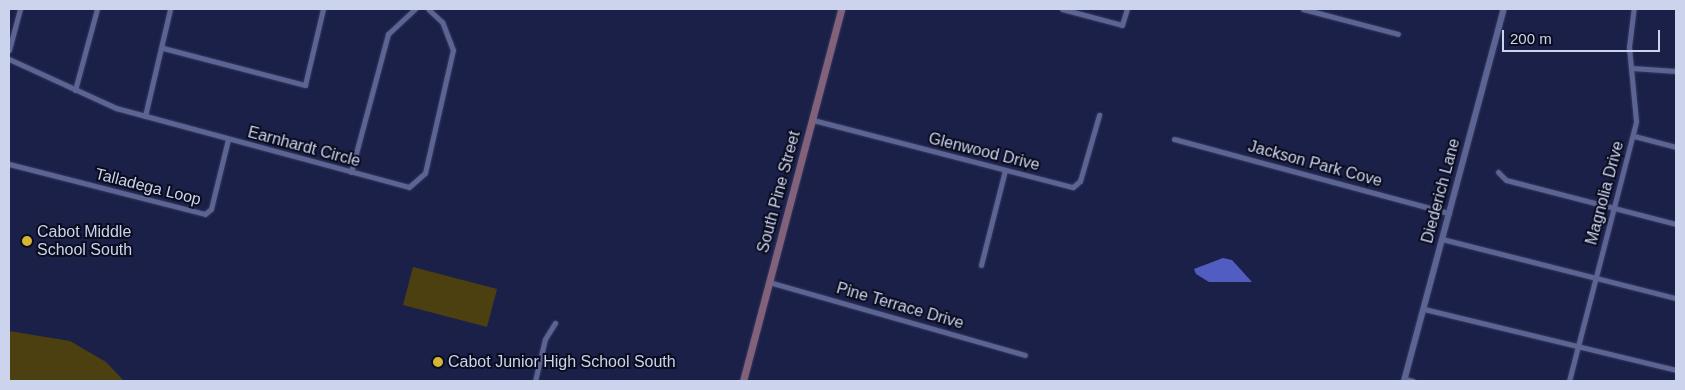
<!DOCTYPE html>
<style>
body{margin:0}
#map{position:relative;width:1685px;height:390px;overflow:hidden;background:#1b2049;font-family:Arial,sans-serif}
div>[style]{position:absolute}
.green>*{inset:0;background:#4c4010}
.water>*{inset:0;background:#515dc0}
.roads{filter:drop-shadow(0 0 1px #36385c) drop-shadow(0 0 1px #36385c)}
.minor>*{height:5px;margin:-2.5px;padding:0 2.5px;transform-origin:2.5px;border-radius:2.5px;background:#5b6493}
.tertiary>*{height:6px;margin:-3px;padding:0 3px;transform-origin:3px;border-radius:3px;background:#5b6493}
.secondary>*{height:7px;margin:-3.5px;padding:0 3.5px;transform-origin:3.5px;border-radius:3.5px;background:#82627a}
.dots>*{width:14px;height:14px;translate:-50% -50%;box-sizing:border-box;border:2px solid #0a0d1e;border-radius:50%}
span{translate:-50% -50%;white-space:nowrap;text-align:center;line-height:1.15;-webkit-text-stroke:4px #0a0d1e;paint-order:stroke}
.street-label{font-size:16px;color:#ccd3ed}
.poi-label{font-size:16px;color:#ccd3ed}
.left{translate:0 -50%;text-align:left}
.frame{position:absolute;inset:0;border:10px solid #ccd3ed;pointer-events:none}
.scale{position:absolute;left:1502px;top:30px;width:158px;height:22px;box-sizing:border-box;border:2px solid #ccd3ed;border-top:0;padding-left:6px;font-size:15px;line-height:18px;white-space:nowrap;color:#ccd3ed;-webkit-text-stroke:4px #0a0d1e;paint-order:stroke}
</style>
<div id="map">
<div class="green">
<div style="clip-path:polygon(413px 267px,497px 289px,487px 327px,403px 305px)"></div>
<div style="clip-path:polygon(9px 331px,70px 341px,106px 362px,124px 381px,9px 381px)"></div>
</div>
<div class="water">
<div style="clip-path:polygon(1223px 258px,1232px 260px,1252px 282px,1209px 282px,1196px 274px,1194px 269px)"></div>
</div>
<div class="roads">
<div class="minor">
<div style="left:1062px;top:9px;width:62px;rotate:14.9deg"></div>
<div style="left:1122px;top:25px;width:17px;rotate:-73deg"></div>
<div style="left:1303px;top:9px;width:98px;rotate:14.7deg"></div>
<div style="left:163px;top:48px;width:147px;rotate:14.6deg"></div>
<div style="left:305px;top:85px;width:78px;rotate:-76.7deg"></div>
<div style="left:9px;top:50px;width:42px;rotate:-75deg"></div>
<div style="left:9px;top:59px;width:118px;rotate:24.6deg"></div>
<div style="left:116px;top:108px;width:303px;rotate:15.1deg"></div>
<div style="left:409px;top:187px;width:21px;rotate:-41deg"></div>
<div style="left:425px;top:173px;width:126px;rotate:-77.2deg"></div>
<div style="left:453px;top:50px;width:30px;rotate:-111deg"></div>
<div style="left:442px;top:22px;width:19px;rotate:-137deg"></div>
<div style="left:1632px;top:68px;width:44px;rotate:3.9deg"></div>
<div style="left:75px;top:90px;width:84px;rotate:-74.8deg"></div>
<div style="left:145px;top:116px;width:110px;rotate:-76.8deg"></div>
<div style="left:813px;top:120px;width:268px;rotate:14.5deg"></div>
<div style="left:1073px;top:187px;width:9px;rotate:-41deg"></div>
<div style="left:1080px;top:181px;width:69px;rotate:-73.9deg"></div>
<div style="left:1634px;top:136px;width:43px;rotate:14.7deg"></div>
<div style="left:1174px;top:139px;width:285px;rotate:15.1deg"></div>
<div style="left:9px;top:164px;width:202px;rotate:14.3deg"></div>
<div style="left:205px;top:214px;width:8px;rotate:-40deg"></div>
<div style="left:211px;top:209px;width:72px;rotate:-76.3deg"></div>
<div style="left:351px;top:172px;width:143px;rotate:-75deg"></div>
<div style="left:388px;top:34px;width:37px;rotate:-43deg"></div>
<div style="left:1498px;top:172px;width:11px;rotate:45deg"></div>
<div style="left:1506px;top:180px;width:176px;rotate:14.5deg"></div>
<div style="left:1442px;top:239px;width:241px;rotate:14.2deg"></div>
<div style="left:981px;top:265px;width:98px;rotate:-75.8deg"></div>
<div style="left:769px;top:282px;width:266px;rotate:15.9deg"></div>
<div style="left:1424px;top:309px;width:259px;rotate:13.6deg"></div>
<div style="left:1405px;top:379px;width:8px;rotate:14deg"></div>
<div style="left:535px;top:381px;width:43px;rotate:-76.6deg"></div>
<div style="left:545px;top:339px;width:19px;rotate:-58deg"></div>
<div style="left:1569px;top:381px;width:268px;rotate:-75.5deg"></div>
<div style="left:1636px;top:121px;width:74px;rotate:-95.4deg"></div>
<div style="left:1629px;top:47px;width:38px;rotate:-83deg"></div>
</div>
<div class="tertiary">
<div style="left:1404px;top:381px;width:385px;rotate:-75deg"></div>
</div>
<div class="secondary">
<div style="left:743px;top:381px;width:385px;rotate:-75.2deg"></div>
</div>
</div>
<div class="dots">
<div style="left:27px;top:241px;background:#d5b534"></div>
<div style="left:438px;top:362px;background:#d5b534"></div>
</div>
<div class="street-label">
<span style="left:304px;top:147px;rotate:15deg">Earnhardt Circle</span>
<span style="left:984px;top:152px;rotate:14deg">Glenwood Drive</span>
<span style="left:1315px;top:164px;rotate:15deg">Jackson Park Cove</span>
<span style="left:148px;top:187px;rotate:14deg">Talladega Loop</span>
<span style="left:1441px;top:191px;rotate:-75deg">Diederich Lane</span>
<span style="left:779px;top:192px;rotate:-75deg">South Pine Street</span>
<span style="left:1605px;top:193px;rotate:-75deg">Magnolia Drive</span>
<span style="left:900px;top:306px;rotate:16deg">Pine Terrace Drive</span>
</div>
<div class="poi-label">
<span class="left" style="left:37px;top:241px">Cabot Middle<br>School South</span>
<span class="left" style="left:448px;top:362px">Cabot Junior High School South</span>
</div>
<div class="frame"></div>
<div class="scale">200 m</div>
</div>
